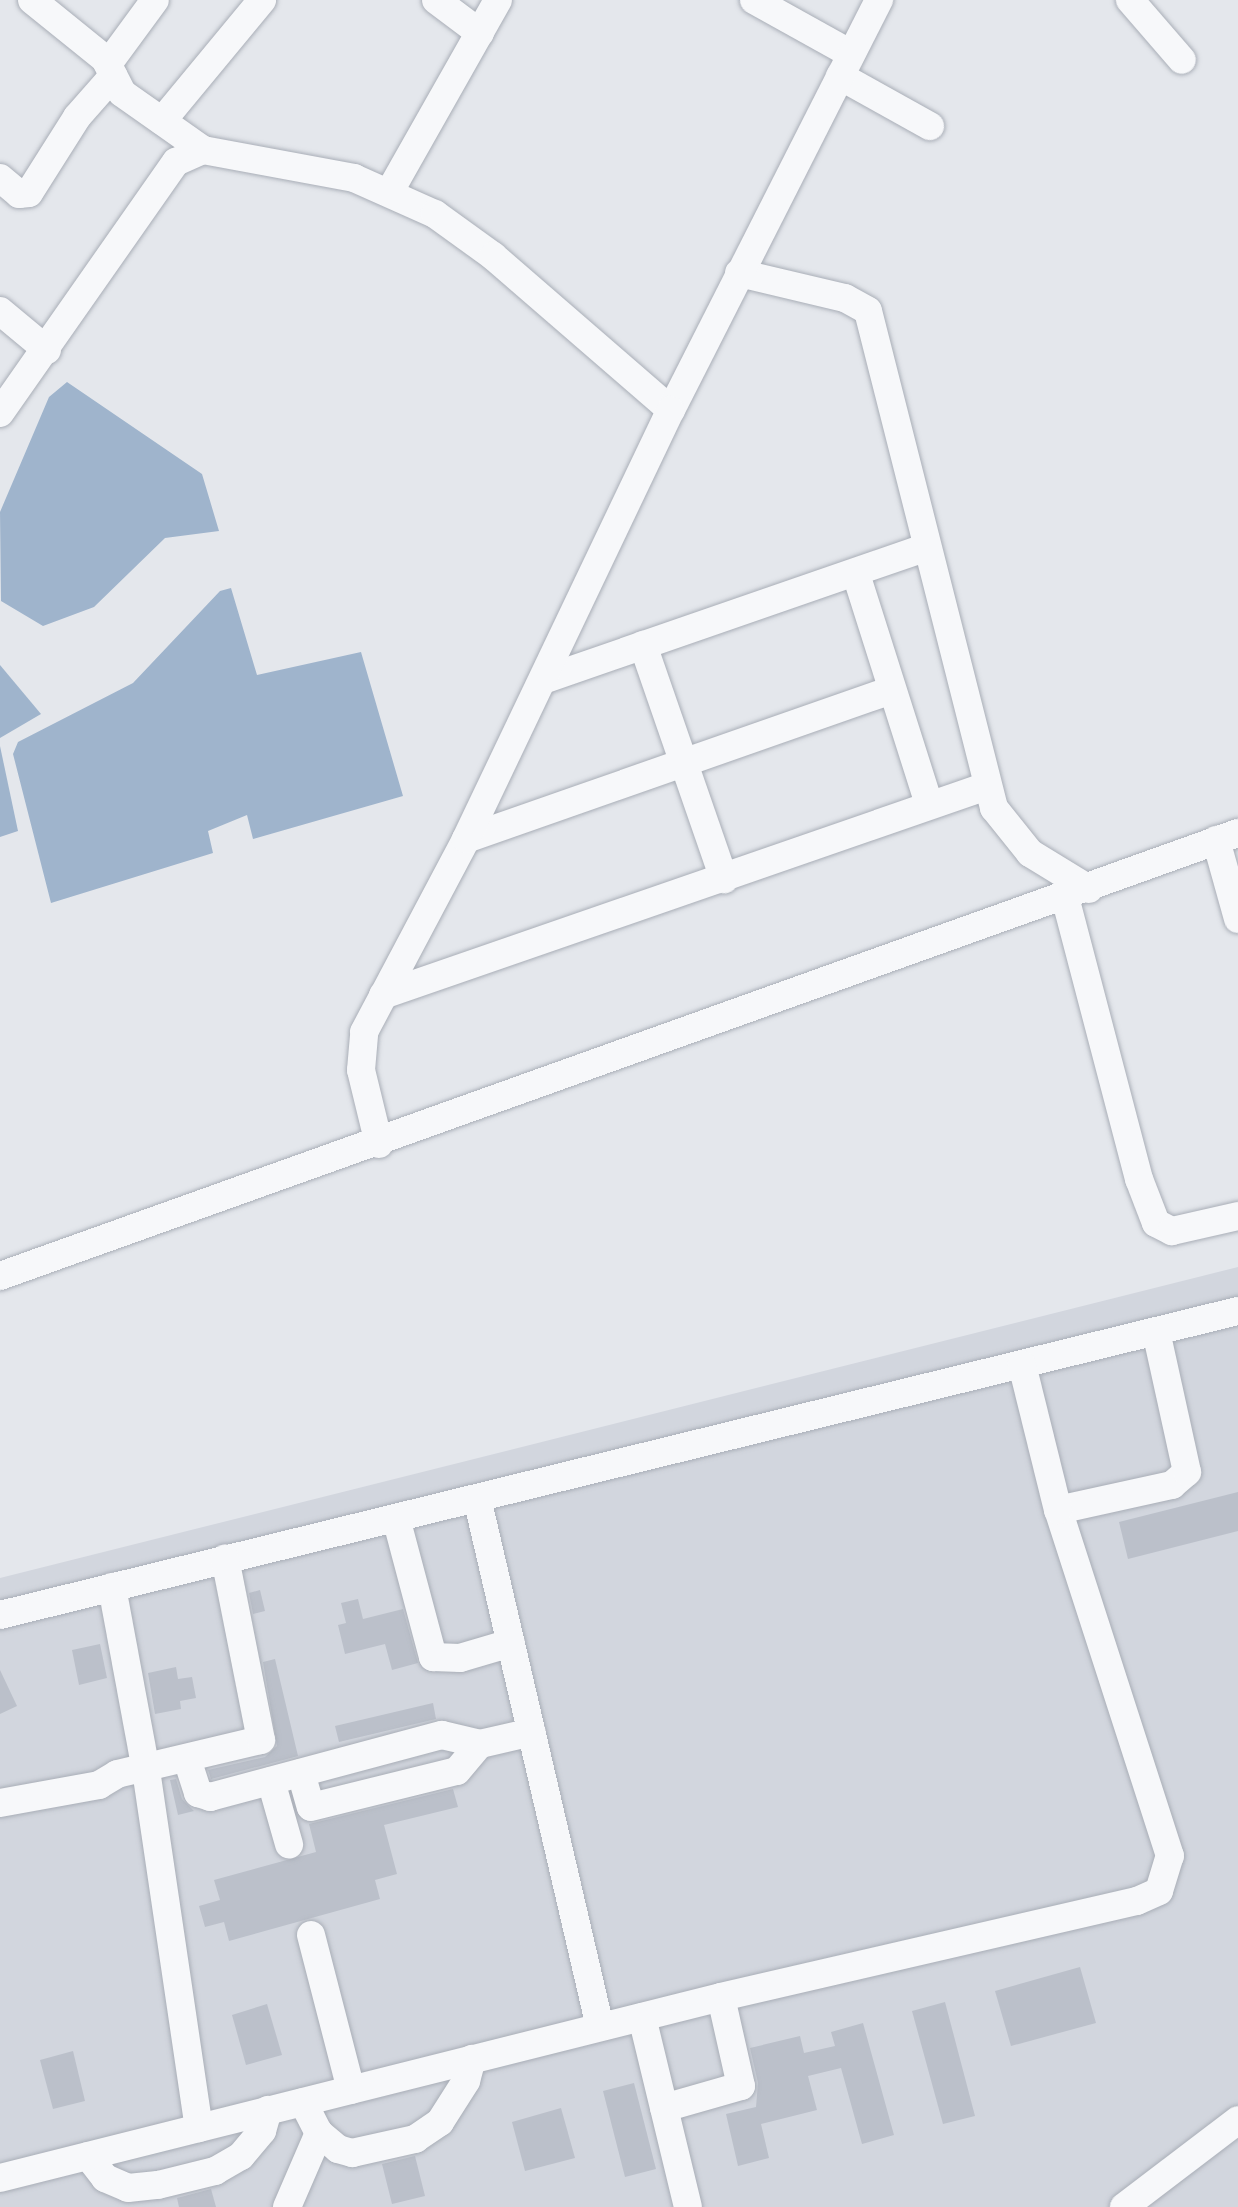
<!DOCTYPE html>
<style>
body{margin:0}
#map{position:relative;width:1238px;height:2207px;overflow:hidden;background:#e4e7ec;font-family:"Open Sans",sans-serif}
div>[style]{position:absolute}
.built>*{inset:0;background:#d2d6de}
.water>*{inset:0;background:#9fb4cc}
.building>*{inset:0;background:#bbc0ca}
.roads{filter:drop-shadow(0 0 2px #a9aeb7) drop-shadow(0 0 2px #a9aeb7)}
.minor>*{height:28px;margin:-14px;padding:0 14px;transform-origin:14px;border-radius:14px;background:#f7f8fa}
span{translate:-50% -50%;white-space:nowrap;text-align:center;line-height:1.15;-webkit-text-stroke:6px #f4f6f9;paint-order:stroke}
</style>
<div id="map">
<div class="built">
<div style="clip-path:polygon(1238px 1267px,1238px 2207px,0 2207px,0 1578px)"></div>
</div>
<div class="water">
<div style="clip-path:polygon(67px 382px,202px 474px,219px 531px,165px 538px,94px 607px,43px 626px,1px 601px,0 512px,49px 397px)"></div>
<div style="clip-path:polygon(231px 588px,257px 675px,361px 652px,403px 796px,253px 839px,247px 815px,208px 831px,213px 853px,51px 903px,13px 754px,18px 742px,133px 683px,220px 591px)"></div>
<div style="clip-path:polygon(0 665px,41px 714px,0 738px)"></div>
<div style="clip-path:polygon(0 746px,18px 831px,0 837px)"></div>
</div>
<div class="building">
<div style="clip-path:polygon(1238px 1492px,1238px 1531px,1128px 1559px,1119px 1522px)"></div>
<div style="clip-path:polygon(260px 1590px,265px 1611px,253px 1614px,249px 1593px)"></div>
<div style="clip-path:polygon(358px 1599px,363px 1619px,403px 1609px,418px 1663px,392px 1670px,385px 1644px,345px 1654px,338px 1625px,346px 1623px,341px 1603px)"></div>
<div style="clip-path:polygon(100px 1644px,107px 1678px,79px 1685px,72px 1650px)"></div>
<div style="clip-path:polygon(275px 1659px,298px 1756px,211px 1779px,208px 1770px,265px 1757px,277px 1746px,263px 1662px)"></div>
<div style="clip-path:polygon(176px 1667px,178px 1679px,192px 1677px,196px 1698px,180px 1701px,181px 1709px,155px 1714px,148px 1673px)"></div>
<div style="clip-path:polygon(0 1670px,17px 1706px,0 1714px)"></div>
<div style="clip-path:polygon(433px 1703px,436px 1719px,339px 1742px,335px 1726px)"></div>
<div style="clip-path:polygon(176px 1779px,182px 1799px,194px 1811px,178px 1815px,170px 1780px)"></div>
<div style="clip-path:polygon(453px 1789px,458px 1807px,384px 1825px,397px 1874px,375px 1880px,380px 1899px,229px 1941px,224px 1922px,205px 1927px,199px 1906px,220px 1900px,214px 1880px,316px 1852px,309px 1824px)"></div>
<div style="clip-path:polygon(1080px 1967px,1096px 2023px,1011px 2046px,995px 1991px)"></div>
<div style="clip-path:polygon(945px 2002px,975px 2116px,943px 2124px,912px 2011px)"></div>
<div style="clip-path:polygon(267px 2004px,282px 2055px,246px 2065px,232px 2015px)"></div>
<div style="clip-path:polygon(863px 2023px,894px 2135px,862px 2144px,841px 2068px,808px 2076px,817px 2110px,761px 2124px,769px 2158px,738px 2166px,726px 2114px,756px 2107px,758px 2083px,750px 2048px,800px 2036px,804px 2053px,835px 2046px,831px 2032px)"></div>
<div style="clip-path:polygon(73px 2051px,85px 2101px,53px 2109px,40px 2060px)"></div>
<div style="clip-path:polygon(634px 2083px,656px 2169px,625px 2177px,603px 2091px)"></div>
<div style="clip-path:polygon(561px 2108px,575px 2158px,525px 2171px,512px 2122px)"></div>
<div style="clip-path:polygon(415px 2156px,425px 2196px,392px 2204px,382px 2164px)"></div>
<div style="clip-path:polygon(211px 2189px,216px 2207px,179px 2207px,177px 2198px)"></div>
</div>
<div class="roads">
<div class="minor">
<div style="left:32px;top:0;width:94px;rotate:38.9deg"></div>
<div style="left:105px;top:59px;width:38px;rotate:63deg"></div>
<div style="left:122px;top:93px;width:99px;rotate:35.1deg"></div>
<div style="left:436px;top:0;width:55px;rotate:36.9deg"></div>
<div style="left:754px;top:0;width:111px;rotate:29.1deg"></div>
<div style="left:1130px;top:0;width:79px;rotate:49.1deg"></div>
<div style="left:108px;top:64px;width:79px;rotate:-53.7deg"></div>
<div style="left:840px;top:76px;width:103px;rotate:29.1deg"></div>
<div style="left:162px;top:121px;width:157px;rotate:-50.4deg"></div>
<div style="left:0;top:178px;width:25px;rotate:40deg"></div>
<div style="left:19px;top:194px;width:10px;rotate:-6deg"></div>
<div style="left:29px;top:193px;width:90px;rotate:-57.7deg"></div>
<div style="left:77px;top:117px;width:55px;rotate:-48.7deg"></div>
<div style="left:390px;top:191px;width:219px;rotate:-60.5deg"></div>
<div style="left:739px;top:273px;width:109px;rotate:13.3deg"></div>
<div style="left:845px;top:298px;width:26px;rotate:29deg"></div>
<div style="left:868px;top:311px;width:513px;rotate:75.77deg"></div>
<div style="left:994px;top:808px;width:58px;rotate:51.3deg"></div>
<div style="left:1030px;top:853px;width:69px;rotate:31.4deg"></div>
<div style="left:0;top:311px;width:61px;rotate:39.7deg"></div>
<div style="left:0;top:413px;width:307px;rotate:-55deg"></div>
<div style="left:176px;top:162px;width:30px;rotate:-24deg"></div>
<div style="left:203px;top:150px;width:154px;rotate:10.5deg"></div>
<div style="left:354px;top:178px;width:89px;rotate:24deg"></div>
<div style="left:435px;top:214px;width:72px;rotate:35.9deg"></div>
<div style="left:493px;top:256px;width:235px;rotate:40.9deg"></div>
<div style="left:671px;top:410px;width:460px;rotate:-63.1deg"></div>
<div style="left:856px;top:574px;width:241px;rotate:72.4deg"></div>
<div style="left:643px;top:645px;width:248px;rotate:70.9deg"></div>
<div style="left:543px;top:680px;width:406px;rotate:-19.1deg"></div>
<div style="left:466px;top:839px;width:451px;rotate:-19.3deg"></div>
<div style="left:1216px;top:840px;width:82px;rotate:74.4deg"></div>
<div style="left:1065px;top:897px;width:292px;rotate:75.3deg"></div>
<div style="left:1139px;top:1179px;width:47px;rotate:68.9deg"></div>
<div style="left:1156px;top:1223px;width:18px;rotate:27deg"></div>
<div style="left:1172px;top:1231px;width:68px;rotate:-12.8deg"></div>
<div style="left:383px;top:995px;width:639px;rotate:-19.09deg"></div>
<div style="left:379px;top:1144px;width:76px;rotate:-103.7deg"></div>
<div style="left:361px;top:1070px;width:38px;rotate:-85deg"></div>
<div style="left:364px;top:1032px;width:218px;rotate:-62.1deg"></div>
<div style="left:466px;top:839px;width:475px;rotate:-64.5deg"></div>
<div style="left:0;top:1276px;width:1315px;rotate:-19.69deg"></div>
<div style="left:477px;top:1498px;width:543px;rotate:76.91deg"></div>
<div style="left:1058px;top:1510px;width:117px;rotate:-12.4deg"></div>
<div style="left:1172px;top:1485px;width:20px;rotate:-41deg"></div>
<div style="left:1187px;top:1472px;width:144px;rotate:-102.4deg"></div>
<div style="left:396px;top:1518px;width:144px;rotate:75.1deg"></div>
<div style="left:433px;top:1657px;width:27px;rotate:2deg"></div>
<div style="left:460px;top:1658px;width:53px;rotate:-16.4deg"></div>
<div style="left:112px;top:1587px;width:186px;rotate:79.5deg"></div>
<div style="left:146px;top:1770px;width:362px;rotate:81.6deg"></div>
<div style="left:0;top:1615px;width:1275px;rotate:-13.8deg"></div>
<div style="left:187px;top:1759px;width:36px;rotate:72deg"></div>
<div style="left:198px;top:1793px;width:13px;rotate:18deg"></div>
<div style="left:210px;top:1797px;width:240px;rotate:-15deg"></div>
<div style="left:442px;top:1735px;width:39px;rotate:13deg"></div>
<div style="left:480px;top:1744px;width:53px;rotate:-13deg"></div>
<div style="left:301px;top:1773px;width:35px;rotate:74deg"></div>
<div style="left:311px;top:1807px;width:150px;rotate:-13.9deg"></div>
<div style="left:457px;top:1771px;width:35px;rotate:-50deg"></div>
<div style="left:271px;top:1781px;width:66px;rotate:74.1deg"></div>
<div style="left:0;top:1803px;width:101px;rotate:-10.3deg"></div>
<div style="left:99px;top:1785px;width:21px;rotate:-31deg"></div>
<div style="left:117px;top:1774px;width:148px;rotate:-13.3deg"></div>
<div style="left:261px;top:1740px;width:185px;rotate:-101.2deg"></div>
<div style="left:311px;top:1935px;width:160px;rotate:75.5deg"></div>
<div style="left:642px;top:2017px;width:195px;rotate:76.4deg"></div>
<div style="left:303px;top:2102px;width:35px;rotate:63deg"></div>
<div style="left:319px;top:2133px;width:25px;rotate:40deg"></div>
<div style="left:338px;top:2149px;width:15px;rotate:16deg"></div>
<div style="left:352px;top:2153px;width:65px;rotate:-12.5deg"></div>
<div style="left:415px;top:2139px;width:30px;rotate:-34deg"></div>
<div style="left:440px;top:2122px;width:49px;rotate:-57.6deg"></div>
<div style="left:466px;top:2081px;width:23px;rotate:-75deg"></div>
<div style="left:664px;top:2108px;width:80px;rotate:-15.9deg"></div>
<div style="left:741px;top:2086px;width:91px;rotate:-102.7deg"></div>
<div style="left:88px;top:2156px;width:28px;rotate:52deg"></div>
<div style="left:105px;top:2178px;width:25px;rotate:23deg"></div>
<div style="left:128px;top:2188px;width:30px;rotate:-6deg"></div>
<div style="left:158px;top:2185px;width:59px;rotate:-13.8deg"></div>
<div style="left:215px;top:2171px;width:30px;rotate:-30deg"></div>
<div style="left:241px;top:2156px;width:33px;rotate:-50deg"></div>
<div style="left:262px;top:2131px;width:22px;rotate:-74deg"></div>
<div style="left:0;top:2178px;width:743px;rotate:-14.09deg"></div>
<div style="left:721px;top:1997px;width:427px;rotate:-13deg"></div>
<div style="left:1137px;top:1901px;width:24px;rotate:-24deg"></div>
<div style="left:1159px;top:1891px;width:37px;rotate:-73deg"></div>
<div style="left:1170px;top:1856px;width:364px;rotate:-107.9deg"></div>
<div style="left:1058px;top:1510px;width:150px;rotate:-103.9deg"></div>
<div style="left:287px;top:2207px;width:81px;rotate:-66.6deg"></div>
<div style="left:1124px;top:2207px;width:143px;rotate:-37.3deg"></div>
</div>
</div>
</div>
